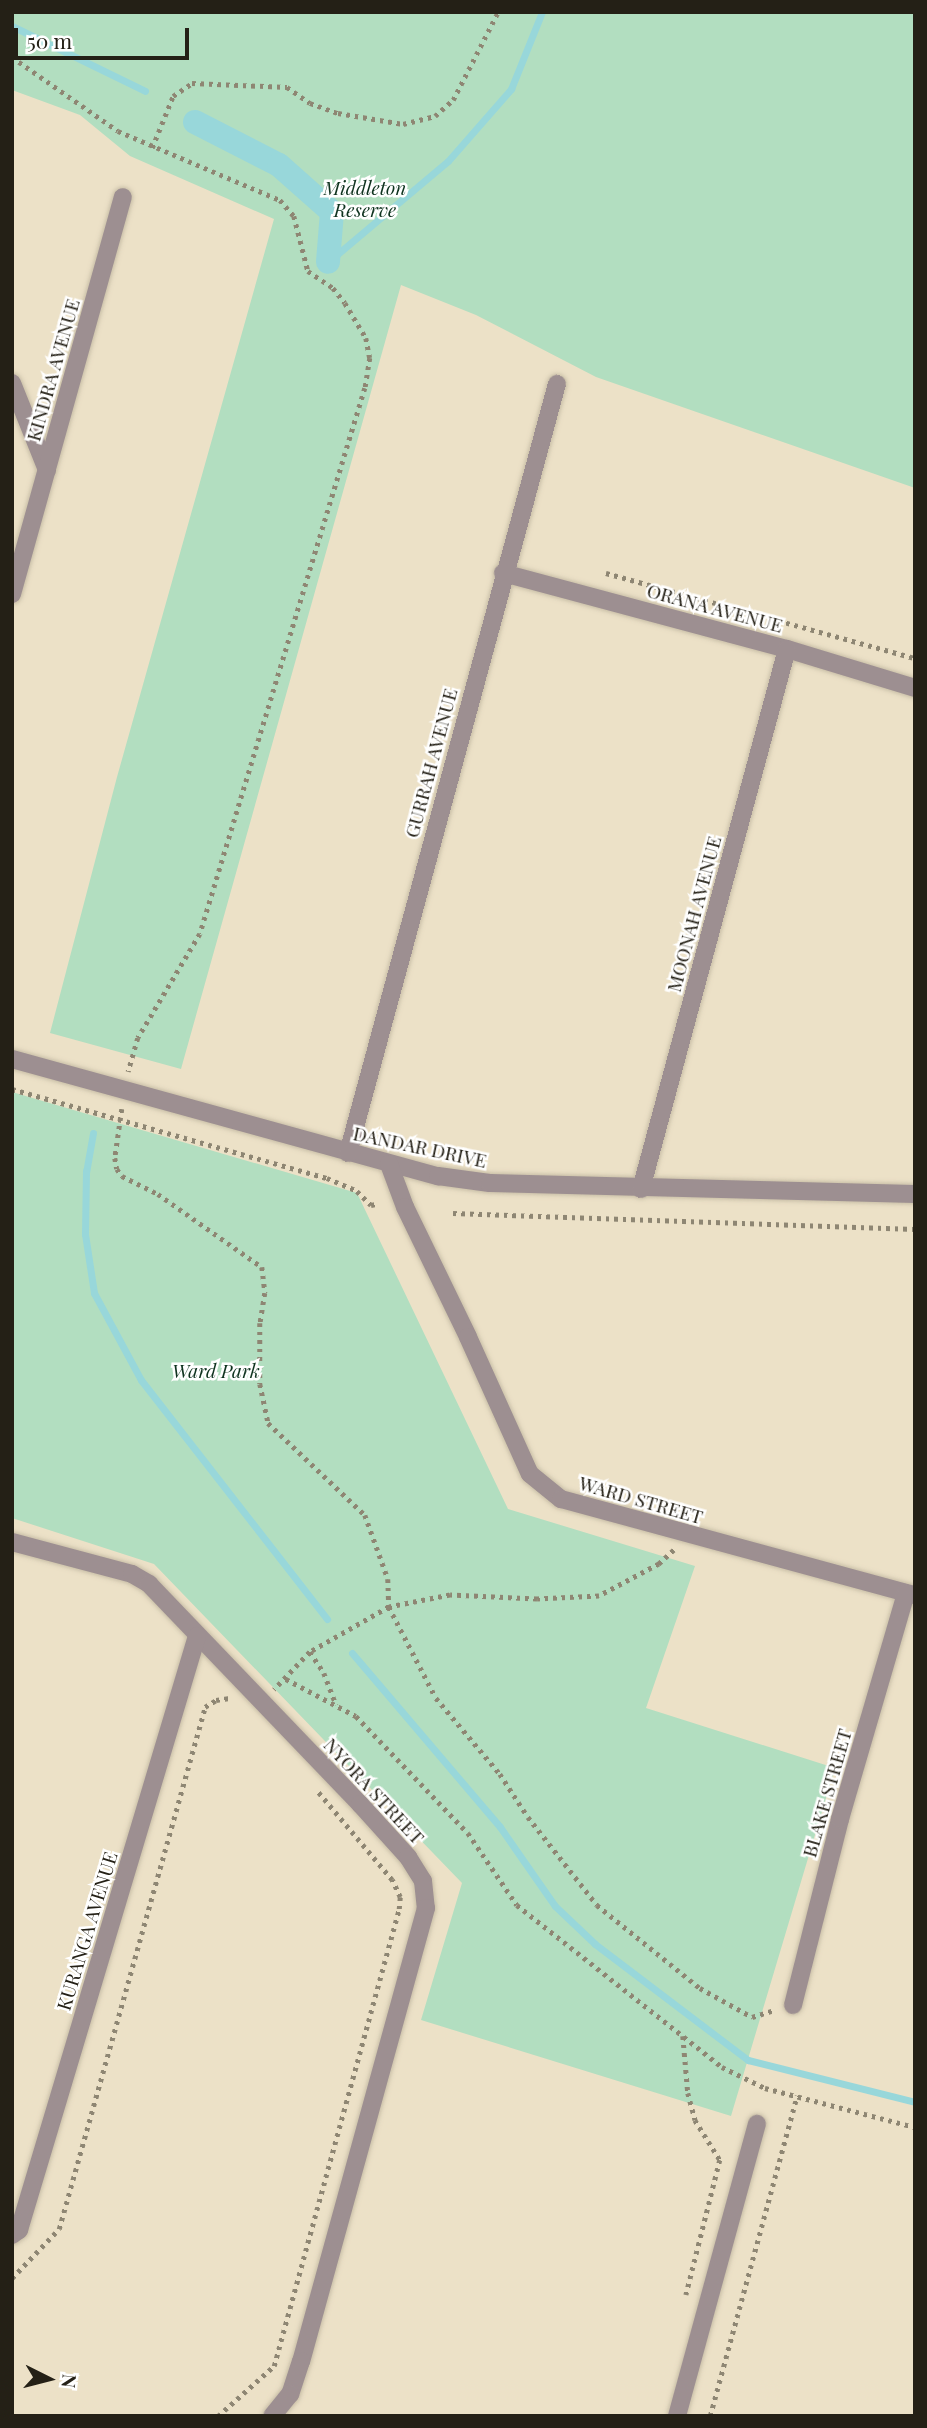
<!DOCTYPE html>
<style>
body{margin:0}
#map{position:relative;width:927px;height:2428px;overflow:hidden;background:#ece1c7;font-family:"Playfair Display",serif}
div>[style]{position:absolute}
.green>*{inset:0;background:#b2dec0}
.stream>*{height:7px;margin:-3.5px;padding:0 3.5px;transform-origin:3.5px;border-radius:3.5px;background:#98d7da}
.canal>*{height:24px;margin:-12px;padding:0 12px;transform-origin:12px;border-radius:12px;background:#98d7da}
.path>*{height:4.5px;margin-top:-2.25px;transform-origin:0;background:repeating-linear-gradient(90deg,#8e8673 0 3.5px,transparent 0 8.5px)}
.roads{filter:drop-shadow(0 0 2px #c8bea7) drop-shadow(0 0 2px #c8bea7)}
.street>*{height:18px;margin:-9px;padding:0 9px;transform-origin:9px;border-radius:9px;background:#9d8f91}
span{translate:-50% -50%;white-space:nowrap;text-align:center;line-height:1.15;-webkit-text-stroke:5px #fff;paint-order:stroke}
.park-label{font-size:19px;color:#0f331f;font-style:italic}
.street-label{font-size:19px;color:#242016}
.frame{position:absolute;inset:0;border:14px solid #242016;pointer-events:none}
.north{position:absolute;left:14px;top:2344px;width:70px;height:70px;-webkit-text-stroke:5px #fff;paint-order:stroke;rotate:96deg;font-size:19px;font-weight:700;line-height:28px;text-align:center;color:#242016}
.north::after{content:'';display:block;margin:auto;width:24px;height:32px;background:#242016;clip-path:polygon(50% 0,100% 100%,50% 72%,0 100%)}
.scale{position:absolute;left:14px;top:28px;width:175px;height:32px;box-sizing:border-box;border:4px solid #242016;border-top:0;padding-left:9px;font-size:21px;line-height:24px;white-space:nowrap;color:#242016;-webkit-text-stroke:5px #fff;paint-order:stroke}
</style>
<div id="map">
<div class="green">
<div style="clip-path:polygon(12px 12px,915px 12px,915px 488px,596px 377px,476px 315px,401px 285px,181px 1069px,50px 1033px,117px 777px,274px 219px,130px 156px,80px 115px,12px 90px)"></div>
<div style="clip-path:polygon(12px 1092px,357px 1193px,508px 1509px,695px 1566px,646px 1708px,835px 1768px,731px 2116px,421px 2020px,462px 1883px,154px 1564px,12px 1518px)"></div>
</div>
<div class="stream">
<div style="left:12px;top:26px;width:148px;rotate:26deg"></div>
<div style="left:328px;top:262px;width:157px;rotate:-40.1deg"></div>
<div style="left:448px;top:161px;width:96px;rotate:-48.8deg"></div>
<div style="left:511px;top:89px;width:83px;rotate:-68.1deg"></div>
<div style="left:93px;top:1133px;width:39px;rotate:100deg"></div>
<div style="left:86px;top:1171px;width:63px;rotate:90.9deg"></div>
<div style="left:85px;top:1234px;width:60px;rotate:81.3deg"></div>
<div style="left:94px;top:1293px;width:99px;rotate:61.6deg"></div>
<div style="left:141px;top:1380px;width:303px;rotate:52.1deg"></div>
<div style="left:352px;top:1653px;width:228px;rotate:49.6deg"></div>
<div style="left:500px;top:1827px;width:96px;rotate:55.2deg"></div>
<div style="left:555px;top:1906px;width:55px;rotate:43.5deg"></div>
<div style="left:595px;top:1944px;width:192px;rotate:37.2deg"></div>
<div style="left:748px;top:2060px;width:172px;rotate:14.1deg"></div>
</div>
<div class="canal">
<div style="left:195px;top:122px;width:94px;rotate:27.1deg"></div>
<div style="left:279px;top:165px;width:71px;rotate:41.6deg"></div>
<div style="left:332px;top:212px;width:50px;rotate:94.6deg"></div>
</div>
<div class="path">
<div style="left:12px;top:57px;width:129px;rotate:34.9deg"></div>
<div style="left:118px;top:131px;width:176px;rotate:23.1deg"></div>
<div style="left:280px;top:200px;width:21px;rotate:49deg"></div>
<div style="left:294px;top:216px;width:57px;rotate:75.7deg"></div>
<div style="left:308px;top:271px;width:30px;rotate:34deg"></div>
<div style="left:333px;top:288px;width:19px;rotate:51deg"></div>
<div style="left:345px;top:303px;width:41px;rotate:59deg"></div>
<div style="left:366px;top:338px;width:20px;rotate:79deg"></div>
<div style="left:370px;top:358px;width:30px;rotate:99deg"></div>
<div style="left:365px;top:388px;width:570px;rotate:106.81deg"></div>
<div style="left:200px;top:934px;width:121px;rotate:120.8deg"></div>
<div style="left:138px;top:1038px;width:35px;rotate:106deg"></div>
<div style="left:152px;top:148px;width:56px;rotate:-68deg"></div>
<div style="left:173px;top:96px;width:23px;rotate:-34deg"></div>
<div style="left:192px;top:83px;width:95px;rotate:2.4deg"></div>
<div style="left:287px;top:87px;width:28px;rotate:35deg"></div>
<div style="left:310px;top:103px;width:30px;rotate:20deg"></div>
<div style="left:338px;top:113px;width:66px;rotate:9.6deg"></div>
<div style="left:403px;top:124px;width:33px;rotate:-14deg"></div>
<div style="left:435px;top:116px;width:24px;rotate:-42deg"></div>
<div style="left:453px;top:100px;width:99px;rotate:-62.9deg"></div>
<div style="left:606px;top:573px;width:320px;rotate:15.4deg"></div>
<div style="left:12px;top:1089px;width:327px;rotate:15.8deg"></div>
<div style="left:327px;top:1178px;width:33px;rotate:23deg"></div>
<div style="left:357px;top:1191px;width:20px;rotate:45deg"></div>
<div style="left:371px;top:1205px;width:5px;rotate:-11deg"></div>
<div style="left:122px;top:1109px;width:49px;rotate:98.1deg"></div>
<div style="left:115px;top:1158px;width:11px;rotate:80deg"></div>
<div style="left:117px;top:1169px;width:9px;rotate:54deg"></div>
<div style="left:122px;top:1176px;width:40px;rotate:26.6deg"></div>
<div style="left:158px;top:1194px;width:127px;rotate:35.1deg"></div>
<div style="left:262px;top:1267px;width:26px;rotate:83deg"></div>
<div style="left:265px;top:1293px;width:30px;rotate:99deg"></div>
<div style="left:260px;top:1323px;width:61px;rotate:90deg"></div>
<div style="left:260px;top:1384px;width:40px;rotate:78deg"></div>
<div style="left:268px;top:1423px;width:134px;rotate:43.5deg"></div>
<div style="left:365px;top:1515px;width:68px;rotate:70.2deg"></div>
<div style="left:388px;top:1579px;width:28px;rotate:88deg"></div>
<div style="left:389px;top:1607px;width:91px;rotate:150.3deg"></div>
<div style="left:310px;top:1652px;width:52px;rotate:133.5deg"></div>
<div style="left:453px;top:1213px;width:462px;rotate:2deg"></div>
<div style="left:674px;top:1550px;width:21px;rotate:137deg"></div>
<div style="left:659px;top:1564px;width:68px;rotate:151.9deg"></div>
<div style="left:599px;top:1596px;width:62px;rotate:177.2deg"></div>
<div style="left:537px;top:1599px;width:87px;rotate:-177.4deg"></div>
<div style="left:450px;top:1595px;width:62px;rotate:168.9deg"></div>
<div style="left:389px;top:1607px;width:102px;rotate:62.7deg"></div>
<div style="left:436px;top:1698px;width:99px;rotate:49.9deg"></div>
<div style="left:500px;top:1774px;width:51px;rotate:56.9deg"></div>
<div style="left:528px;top:1817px;width:112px;rotate:51.9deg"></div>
<div style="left:597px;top:1905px;width:132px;rotate:38.9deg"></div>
<div style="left:700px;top:1988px;width:60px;rotate:29.1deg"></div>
<div style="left:752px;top:2017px;width:24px;rotate:-17deg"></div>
<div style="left:310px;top:1652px;width:25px;rotate:56deg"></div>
<div style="left:324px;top:1673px;width:34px;rotate:69deg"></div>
<div style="left:286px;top:1679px;width:79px;rotate:27.9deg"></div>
<div style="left:356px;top:1716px;width:162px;rotate:46.3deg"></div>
<div style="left:468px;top:1833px;width:87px;rotate:55.8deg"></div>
<div style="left:517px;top:1905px;width:261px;rotate:38.3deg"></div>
<div style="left:722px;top:2067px;width:48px;rotate:26deg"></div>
<div style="left:765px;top:2088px;width:155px;rotate:14.6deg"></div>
<div style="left:683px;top:2036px;width:57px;rotate:85deg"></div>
<div style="left:688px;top:2093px;width:28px;rotate:75deg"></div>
<div style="left:695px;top:2120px;width:47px;rotate:58deg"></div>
<div style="left:720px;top:2160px;width:139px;rotate:104.1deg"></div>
<div style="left:12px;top:2278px;width:68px;rotate:-46.2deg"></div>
<div style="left:59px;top:2229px;width:542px;rotate:-74.37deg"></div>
<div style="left:205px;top:1707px;width:13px;rotate:-32deg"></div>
<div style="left:216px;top:1700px;width:14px;rotate:-8deg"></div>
<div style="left:218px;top:2416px;width:75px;rotate:-41.8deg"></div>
<div style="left:274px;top:2366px;width:474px;rotate:-74.7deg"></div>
<div style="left:399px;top:1909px;width:12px;rotate:-85deg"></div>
<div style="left:400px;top:1897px;width:19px;rotate:-115deg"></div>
<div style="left:392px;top:1880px;width:116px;rotate:-130.1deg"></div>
<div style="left:710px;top:2416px;width:332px;rotate:-74.8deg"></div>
</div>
<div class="roads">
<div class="street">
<div style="left:12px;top:383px;width:94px;rotate:68.1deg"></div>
<div style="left:503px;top:573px;width:294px;rotate:15deg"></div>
<div style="left:787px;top:649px;width:134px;rotate:16.9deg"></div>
<div style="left:12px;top:594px;width:412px;rotate:-74.4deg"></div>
<div style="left:12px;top:1059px;width:442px;rotate:15.4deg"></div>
<div style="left:438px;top:1176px;width:52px;rotate:7.7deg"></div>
<div style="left:490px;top:1183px;width:425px;rotate:1.5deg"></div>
<div style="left:348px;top:1153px;width:797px;rotate:-74.8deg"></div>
<div style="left:389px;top:1164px;width:46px;rotate:69.6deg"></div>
<div style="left:405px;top:1207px;width:144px;rotate:64.1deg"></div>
<div style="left:468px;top:1337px;width:150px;rotate:65.7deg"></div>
<div style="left:530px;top:1474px;width:40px;rotate:39deg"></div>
<div style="left:561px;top:1499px;width:367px;rotate:15.2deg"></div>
<div style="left:641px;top:1189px;width:559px;rotate:-74.87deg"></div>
<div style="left:12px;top:1542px;width:124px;rotate:14.9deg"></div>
<div style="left:132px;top:1574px;width:20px;rotate:30deg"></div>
<div style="left:149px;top:1584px;width:305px;rotate:46.2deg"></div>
<div style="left:360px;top:1804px;width:72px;rotate:47.8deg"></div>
<div style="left:408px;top:1857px;width:28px;rotate:58deg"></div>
<div style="left:423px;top:1881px;width:27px;rotate:84deg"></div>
<div style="left:426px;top:1908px;width:470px;rotate:105.4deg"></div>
<div style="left:301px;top:2361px;width:35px;rotate:108deg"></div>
<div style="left:290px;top:2394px;width:28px;rotate:129deg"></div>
<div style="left:793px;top:2005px;width:192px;rotate:-75.8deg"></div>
<div style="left:840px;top:1819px;width:235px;rotate:-73.7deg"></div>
<div style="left:12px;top:2235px;width:9px;rotate:-36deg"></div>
<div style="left:19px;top:2230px;width:620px;rotate:-73.32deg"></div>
<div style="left:677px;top:2416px;width:303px;rotate:-74.7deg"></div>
</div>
</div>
<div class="park-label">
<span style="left:365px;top:199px">Middleton<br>Reserve</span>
<span style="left:216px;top:1371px">Ward Park</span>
</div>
<div class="street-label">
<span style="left:53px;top:370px;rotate:-74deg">KINDRA AVENUE</span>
<span style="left:715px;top:608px;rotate:15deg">ORANA AVENUE</span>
<span style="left:431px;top:763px;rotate:-75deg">GURRAH AVENUE</span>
<span style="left:694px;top:914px;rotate:-75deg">MOONAH AVENUE</span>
<span style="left:420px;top:1147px;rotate:12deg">DANDAR DRIVE</span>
<span style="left:641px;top:1500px;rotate:16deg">WARD STREET</span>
<span style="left:374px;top:1791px;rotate:47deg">NYORA STREET</span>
<span style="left:827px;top:1793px;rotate:-74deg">BLAKE STREET</span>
<span style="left:87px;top:1931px;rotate:-73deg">KURANGA AVENUE</span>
</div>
<div class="frame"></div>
<div class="north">N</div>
<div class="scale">50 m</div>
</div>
